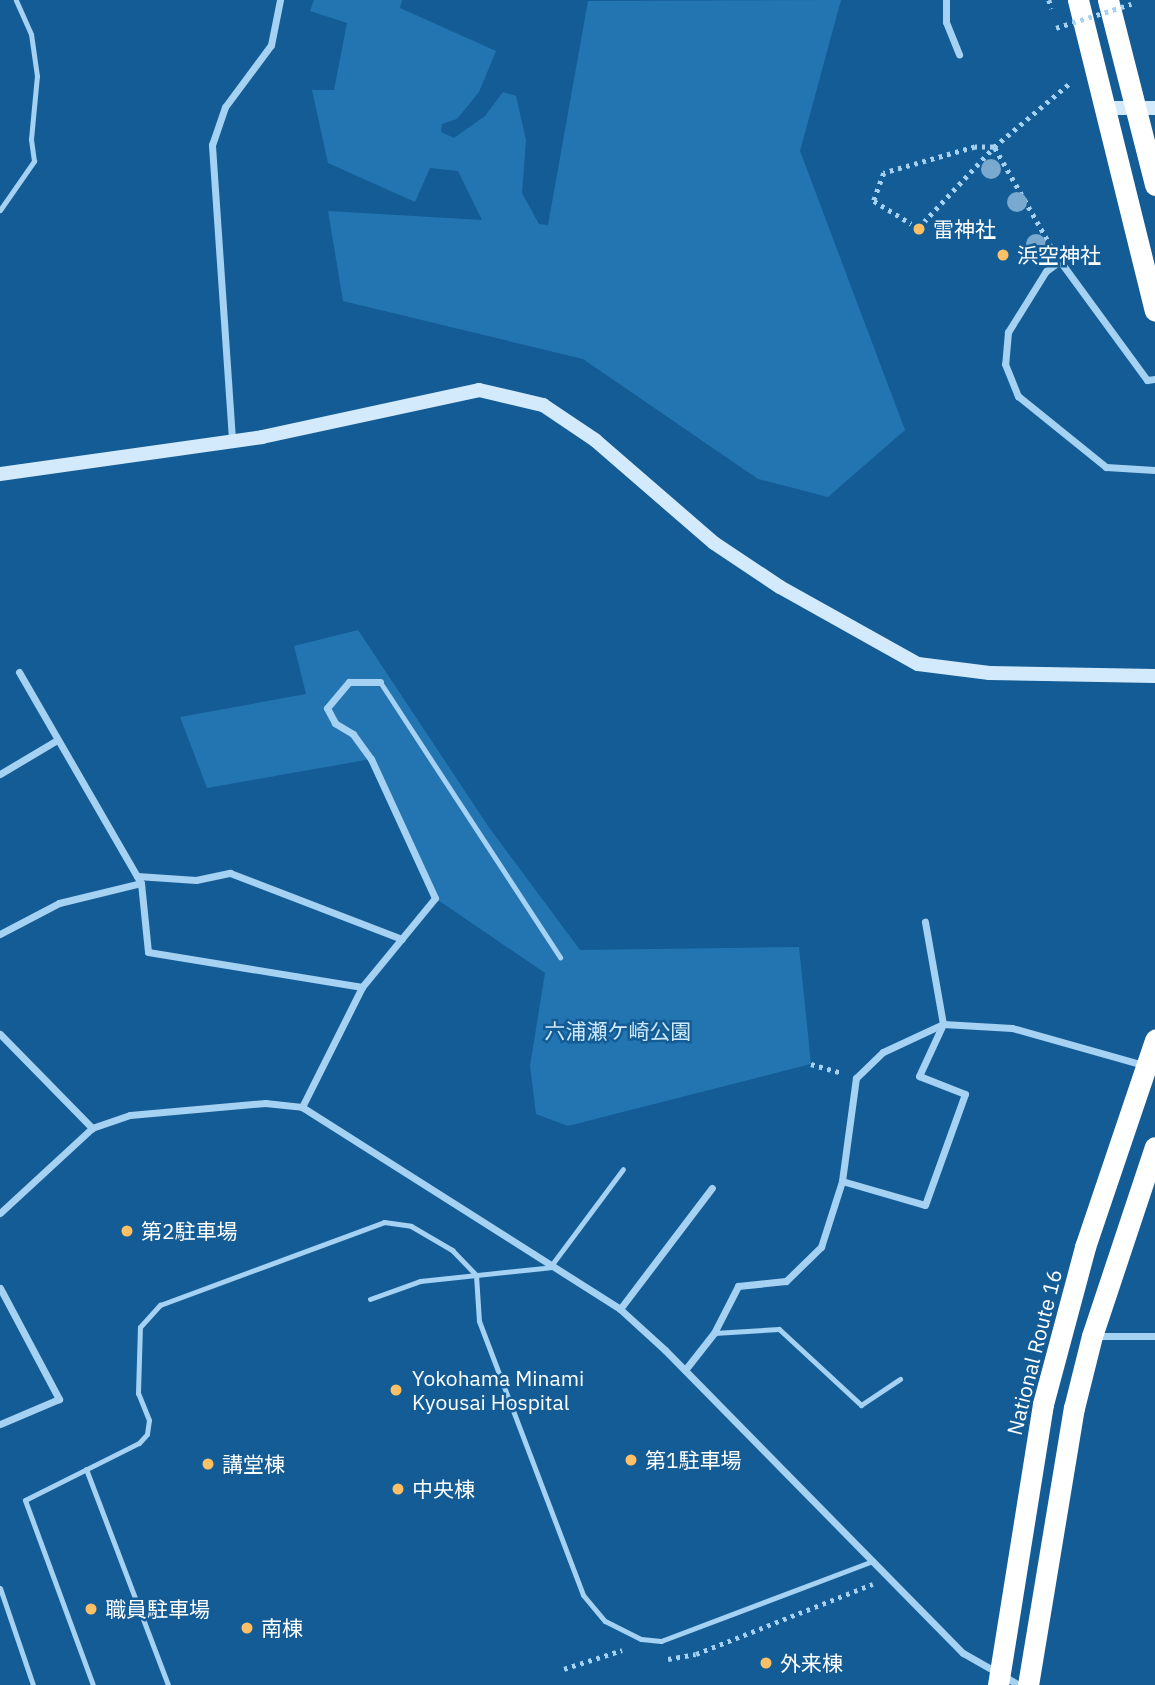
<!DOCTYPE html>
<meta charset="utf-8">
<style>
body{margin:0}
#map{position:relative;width:1155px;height:1685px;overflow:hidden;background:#145c95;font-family:"IBM Plex Sans","Noto Sans JP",sans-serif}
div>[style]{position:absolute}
.green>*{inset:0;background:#2375b2}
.path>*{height:4.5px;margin-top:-2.25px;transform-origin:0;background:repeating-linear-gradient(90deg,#a5d1f2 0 3.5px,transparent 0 8.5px)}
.lane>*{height:5px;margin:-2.5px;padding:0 2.5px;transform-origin:2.5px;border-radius:2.5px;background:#a5d1f2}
.street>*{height:7px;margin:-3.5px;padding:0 3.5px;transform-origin:3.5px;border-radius:3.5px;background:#a5d1f2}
.secondary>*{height:14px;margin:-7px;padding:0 7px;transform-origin:7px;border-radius:7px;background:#d3eafc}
.highway>*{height:21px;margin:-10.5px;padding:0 10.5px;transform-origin:10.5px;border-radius:10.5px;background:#fff}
.path-bridge>*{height:4.5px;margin-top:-2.25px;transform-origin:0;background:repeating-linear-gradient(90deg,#a5d1f2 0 3.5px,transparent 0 8.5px)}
.trees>*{width:20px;height:20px;margin:-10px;border-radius:50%;background:#79a9ce}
.dots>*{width:19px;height:19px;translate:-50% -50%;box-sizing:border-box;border:4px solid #145c95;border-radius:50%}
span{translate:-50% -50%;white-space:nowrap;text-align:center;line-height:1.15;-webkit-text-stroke:5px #145c95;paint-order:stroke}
.poi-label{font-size:21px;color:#fff}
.left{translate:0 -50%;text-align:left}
.park-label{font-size:21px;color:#cce8fc}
.street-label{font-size:21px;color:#fff}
</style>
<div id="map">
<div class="green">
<div style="clip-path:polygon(314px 0,402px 0,400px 8px,496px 51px,479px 92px,457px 119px,442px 124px,441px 132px,454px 138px,485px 116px,503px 92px,516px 96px,526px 140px,522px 193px,539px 224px,548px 225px,588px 1px,841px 0,800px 151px,905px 430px,828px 497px,758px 479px,583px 359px,343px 301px,328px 211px,482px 220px,458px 171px,430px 168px,415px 202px,328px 163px,312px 90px,334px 90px,347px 23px,310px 11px)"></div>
<div style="clip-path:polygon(358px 630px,488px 826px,580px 950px,799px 947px,811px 1064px,568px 1126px,536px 1114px,530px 1066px,545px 973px,435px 898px,371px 759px,207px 788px,180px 717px,306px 694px,294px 646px)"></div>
</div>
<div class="path">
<div style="left:1049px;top:0;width:9px;rotate:72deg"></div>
<div style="left:1051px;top:247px;width:115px;rotate:-119.7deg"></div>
<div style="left:994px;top:147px;width:19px;rotate:180deg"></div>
<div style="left:975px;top:147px;width:95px;rotate:164.1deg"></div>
<div style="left:884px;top:173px;width:30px;rotate:110deg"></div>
<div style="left:874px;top:201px;width:52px;rotate:31.5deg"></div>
<div style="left:918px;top:228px;width:111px;rotate:-46.8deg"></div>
<div style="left:994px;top:147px;width:99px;rotate:-40.1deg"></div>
<div style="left:811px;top:1064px;width:32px;rotate:16deg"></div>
<div style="left:668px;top:1659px;width:28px;rotate:-10deg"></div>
<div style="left:696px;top:1654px;width:190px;rotate:-21.6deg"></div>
<div style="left:564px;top:1669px;width:61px;rotate:-18.1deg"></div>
</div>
<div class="lane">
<div style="left:0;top:210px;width:60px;rotate:-55.2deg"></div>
<div style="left:34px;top:161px;width:22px;rotate:-98deg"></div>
<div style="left:31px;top:139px;width:63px;rotate:-84.6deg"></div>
<div style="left:37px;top:76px;width:42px;rotate:-98.1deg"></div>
<div style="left:31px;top:34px;width:37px;rotate:-114deg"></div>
<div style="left:380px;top:682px;width:329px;rotate:56.8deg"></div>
<div style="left:553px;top:1263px;width:117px;rotate:-53.3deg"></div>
<div style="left:370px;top:1299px;width:53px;rotate:-19.8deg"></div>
<div style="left:420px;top:1281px;width:135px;rotate:-6deg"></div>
<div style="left:714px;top:1333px;width:65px;rotate:-3.5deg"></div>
<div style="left:779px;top:1329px;width:112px;rotate:42.8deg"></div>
<div style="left:861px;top:1405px;width:47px;rotate:-33.7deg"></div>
<div style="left:86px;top:1469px;width:231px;rotate:69.2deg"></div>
<div style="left:0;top:1588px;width:102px;rotate:71.2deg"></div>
<div style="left:93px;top:1685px;width:197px;rotate:-110.2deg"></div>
<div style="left:25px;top:1500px;width:127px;rotate:-26.6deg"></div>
<div style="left:139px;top:1443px;width:12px;rotate:-48deg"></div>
<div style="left:147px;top:1434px;width:14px;rotate:-82deg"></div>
<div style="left:149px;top:1420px;width:29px;rotate:-112deg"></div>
<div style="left:138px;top:1393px;width:66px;rotate:-88.3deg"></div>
<div style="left:140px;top:1327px;width:30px;rotate:-48deg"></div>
<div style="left:160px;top:1305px;width:239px;rotate:-20.3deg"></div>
<div style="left:384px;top:1222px;width:27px;rotate:8deg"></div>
<div style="left:411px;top:1226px;width:48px;rotate:30.3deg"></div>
<div style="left:452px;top:1250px;width:35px;rotate:46deg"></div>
<div style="left:476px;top:1275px;width:46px;rotate:86.3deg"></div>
<div style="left:479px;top:1321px;width:293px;rotate:69.2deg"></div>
<div style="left:583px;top:1595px;width:34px;rotate:50deg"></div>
<div style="left:605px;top:1621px;width:40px;rotate:26.6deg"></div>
<div style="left:641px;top:1639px;width:20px;rotate:6deg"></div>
<div style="left:661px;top:1641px;width:227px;rotate:-20.7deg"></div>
</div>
<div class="street">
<div style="left:946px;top:0;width:22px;rotate:90deg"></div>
<div style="left:946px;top:22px;width:35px;rotate:68deg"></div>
<div style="left:1155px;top:379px;width:8px;rotate:173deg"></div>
<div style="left:1147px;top:380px;width:147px;rotate:-126.2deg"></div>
<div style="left:1060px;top:261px;width:17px;rotate:144deg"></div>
<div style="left:1046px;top:271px;width:72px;rotate:121.9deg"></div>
<div style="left:1008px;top:332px;width:32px;rotate:95deg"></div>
<div style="left:1005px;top:364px;width:35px;rotate:68deg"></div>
<div style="left:1018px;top:396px;width:113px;rotate:38.9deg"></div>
<div style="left:1106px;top:467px;width:49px;rotate:3.5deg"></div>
<div style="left:232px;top:439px;width:295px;rotate:-93.9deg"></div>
<div style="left:212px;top:145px;width:40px;rotate:-71.1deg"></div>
<div style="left:225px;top:107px;width:77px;rotate:-53.4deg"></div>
<div style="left:271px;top:45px;width:46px;rotate:-78.7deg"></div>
<div style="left:19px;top:672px;width:244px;rotate:60deg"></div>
<div style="left:141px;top:883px;width:69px;rotate:84.2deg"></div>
<div style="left:148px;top:952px;width:217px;rotate:9.3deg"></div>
<div style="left:0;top:774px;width:66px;rotate:-30.8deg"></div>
<div style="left:137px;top:876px;width:59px;rotate:3.9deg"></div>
<div style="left:196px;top:880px;width:35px;rotate:-12deg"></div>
<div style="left:230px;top:873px;width:184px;rotate:21deg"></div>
<div style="left:0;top:934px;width:67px;rotate:-27.7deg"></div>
<div style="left:59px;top:903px;width:84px;rotate:-13.7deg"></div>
<div style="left:0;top:1034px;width:132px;rotate:45.6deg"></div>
<div style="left:302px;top:1107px;width:134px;rotate:-63.4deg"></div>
<div style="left:362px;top:987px;width:115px;rotate:-50.6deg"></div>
<div style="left:435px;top:898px;width:153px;rotate:-114.7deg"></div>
<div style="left:371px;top:759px;width:31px;rotate:-126deg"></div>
<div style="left:353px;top:734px;width:21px;rotate:-149deg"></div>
<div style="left:335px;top:723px;width:17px;rotate:-118deg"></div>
<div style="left:327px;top:708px;width:34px;rotate:-50deg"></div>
<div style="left:349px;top:682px;width:31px"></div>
<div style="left:842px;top:1181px;width:86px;rotate:16.1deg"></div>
<div style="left:925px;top:1205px;width:118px;rotate:-70.2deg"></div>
<div style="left:965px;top:1094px;width:49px;rotate:-158.6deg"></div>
<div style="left:919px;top:1076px;width:57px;rotate:-65.2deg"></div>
<div style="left:943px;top:1024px;width:104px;rotate:-100deg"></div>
<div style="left:0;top:1213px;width:125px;rotate:-42.7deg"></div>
<div style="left:92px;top:1128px;width:40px;rotate:-18.9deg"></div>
<div style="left:130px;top:1115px;width:136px;rotate:-5.1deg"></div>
<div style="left:265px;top:1103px;width:37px;rotate:6deg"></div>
<div style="left:302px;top:1107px;width:377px;rotate:32.4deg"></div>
<div style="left:620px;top:1309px;width:61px;rotate:42.3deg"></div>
<div style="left:665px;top:1350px;width:425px;rotate:45.5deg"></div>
<div style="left:963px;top:1653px;width:64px;rotate:29.7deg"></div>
<div style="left:0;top:1288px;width:126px;rotate:62deg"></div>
<div style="left:59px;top:1399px;width:64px;rotate:157deg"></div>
<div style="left:620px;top:1309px;width:152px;rotate:-52.8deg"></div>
<div style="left:1097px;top:1336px;width:58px"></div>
<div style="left:685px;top:1370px;width:47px;rotate:-51.9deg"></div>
<div style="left:714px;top:1333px;width:53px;rotate:-62.9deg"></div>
<div style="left:738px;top:1286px;width:48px;rotate:-5.9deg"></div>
<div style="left:786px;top:1281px;width:49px;rotate:-44.2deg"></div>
<div style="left:821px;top:1247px;width:69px;rotate:-72.3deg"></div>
<div style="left:842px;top:1181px;width:104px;rotate:-82.3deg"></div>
<div style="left:856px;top:1078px;width:37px;rotate:-44deg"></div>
<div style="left:883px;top:1052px;width:66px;rotate:-25deg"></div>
<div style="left:943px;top:1024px;width:69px;rotate:3.3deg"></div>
<div style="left:1012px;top:1028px;width:137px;rotate:15.7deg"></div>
</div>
<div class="secondary">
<div style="left:1107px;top:108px;width:48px"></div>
<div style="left:0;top:474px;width:265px;rotate:-8deg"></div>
<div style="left:262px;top:437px;width:222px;rotate:-12.2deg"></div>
<div style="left:479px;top:390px;width:66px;rotate:13.2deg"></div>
<div style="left:543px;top:405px;width:63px;rotate:33.9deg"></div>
<div style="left:595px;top:440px;width:157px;rotate:40.9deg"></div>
<div style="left:714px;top:543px;width:79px;rotate:33.7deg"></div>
<div style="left:780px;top:587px;width:158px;rotate:29.2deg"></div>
<div style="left:918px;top:664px;width:72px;rotate:7.2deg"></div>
<div style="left:989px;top:673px;width:166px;rotate:1deg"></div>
</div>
<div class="highway">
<div style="left:1078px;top:0;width:320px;rotate:76.1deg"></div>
<div style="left:1108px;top:0;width:191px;rotate:75.7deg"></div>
<div style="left:998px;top:1685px;width:285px;rotate:-80.9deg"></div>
<div style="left:1043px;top:1404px;width:163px;rotate:-75deg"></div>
<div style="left:1085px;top:1247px;width:219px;rotate:-71.3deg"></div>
<div style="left:1028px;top:1685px;width:281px;rotate:-80.6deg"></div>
<div style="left:1074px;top:1408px;width:74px;rotate:-76deg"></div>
<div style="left:1092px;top:1336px;width:199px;rotate:-71.6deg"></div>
</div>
<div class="path-bridge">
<div style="left:1056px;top:28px;width:79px;rotate:-17.7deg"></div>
</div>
<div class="trees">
<div style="left:991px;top:169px"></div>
<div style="left:1017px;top:202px"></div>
<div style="left:1036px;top:244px"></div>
</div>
<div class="dots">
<div style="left:919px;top:229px;background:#ffc065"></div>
<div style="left:1003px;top:255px;background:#ffc065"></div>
<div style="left:127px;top:1231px;background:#ffc065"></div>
<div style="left:396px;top:1390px;background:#ffc065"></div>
<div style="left:631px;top:1460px;background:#ffc065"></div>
<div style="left:208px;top:1464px;background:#ffc065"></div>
<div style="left:398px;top:1489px;background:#ffc065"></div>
<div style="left:91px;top:1609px;background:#ffc065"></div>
<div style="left:247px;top:1628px;background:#ffc065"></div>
<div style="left:766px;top:1663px;background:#ffc065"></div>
</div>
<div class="poi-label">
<span class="left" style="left:933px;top:229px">雷神社</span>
<span class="left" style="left:1017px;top:255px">浜空神社</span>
<span class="left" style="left:141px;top:1231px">第2駐車場</span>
<span class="left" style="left:412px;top:1390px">Yokohama Minami<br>Kyousai Hospital</span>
<span class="left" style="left:645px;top:1460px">第1駐車場</span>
<span class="left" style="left:222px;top:1464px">講堂棟</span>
<span class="left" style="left:412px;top:1489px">中央棟</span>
<span class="left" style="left:105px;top:1609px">職員駐車場</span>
<span class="left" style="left:261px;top:1628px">南棟</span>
<span class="left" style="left:780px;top:1663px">外来棟</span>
</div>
<div class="park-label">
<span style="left:618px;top:1031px">六浦瀬ケ崎公園</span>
</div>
<div class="street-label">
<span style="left:1034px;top:1352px;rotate:-76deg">National Route 16</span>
</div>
</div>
